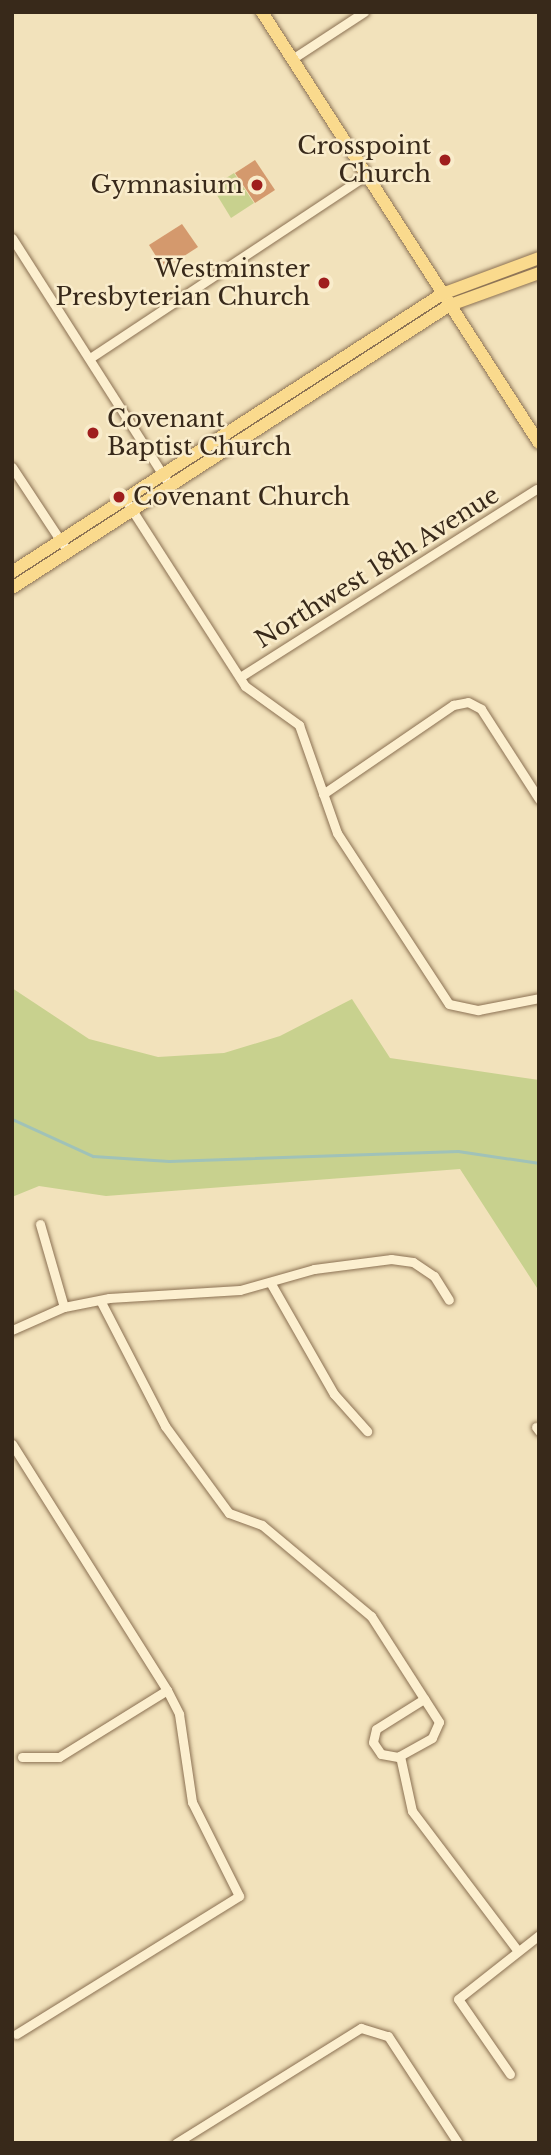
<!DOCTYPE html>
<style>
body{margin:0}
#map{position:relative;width:551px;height:2155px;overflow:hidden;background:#f2e2bb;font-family:"Libre Baskerville",serif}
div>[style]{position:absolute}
.green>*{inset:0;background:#c8d18e}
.stream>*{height:2.5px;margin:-1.25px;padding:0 1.25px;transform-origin:1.25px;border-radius:1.25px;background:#a0c2b8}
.building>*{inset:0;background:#d4996d}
.roads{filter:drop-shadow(0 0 2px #8b7153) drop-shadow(0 0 2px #8b7153)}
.minor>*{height:9px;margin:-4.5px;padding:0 4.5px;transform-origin:4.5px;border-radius:4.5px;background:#fcefcf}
.major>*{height:12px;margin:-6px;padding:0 6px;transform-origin:6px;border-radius:6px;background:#fada8d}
.dots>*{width:19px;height:19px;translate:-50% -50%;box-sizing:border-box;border:4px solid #f9eccb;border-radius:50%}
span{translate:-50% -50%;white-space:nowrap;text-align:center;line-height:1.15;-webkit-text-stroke:5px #f9eccb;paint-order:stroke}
.poi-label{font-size:24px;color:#38291a}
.right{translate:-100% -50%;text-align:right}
.left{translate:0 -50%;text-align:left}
.street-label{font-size:24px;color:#38291a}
.frame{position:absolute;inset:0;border:14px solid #38291a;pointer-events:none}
</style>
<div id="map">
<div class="green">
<div style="clip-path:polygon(234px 173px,254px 203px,231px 218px,212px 187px)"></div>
<div style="clip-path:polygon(12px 988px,89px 1039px,158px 1057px,224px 1053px,280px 1036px,352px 999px,390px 1058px,539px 1080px,539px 1291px,460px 1169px,106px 1196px,39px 1186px,12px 1197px)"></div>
</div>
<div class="stream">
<div style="left:12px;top:1119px;width:89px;rotate:24.6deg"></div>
<div style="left:93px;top:1156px;width:76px;rotate:3.8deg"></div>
<div style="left:169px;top:1161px;width:289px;rotate:-2deg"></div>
<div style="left:458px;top:1151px;width:82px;rotate:8.4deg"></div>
</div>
<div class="building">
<div style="clip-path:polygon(255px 160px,275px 190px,255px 203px,235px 173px)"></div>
<div style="clip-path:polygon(182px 224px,198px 247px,164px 269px,149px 245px)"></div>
</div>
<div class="roads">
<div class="minor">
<div style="left:292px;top:59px;width:86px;rotate:-33.1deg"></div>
<div style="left:12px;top:238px;width:294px;rotate:57.5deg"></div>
<div style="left:90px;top:358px;width:331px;rotate:-33.5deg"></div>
<div style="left:12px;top:467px;width:102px;rotate:56.6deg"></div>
<div style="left:125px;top:499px;width:222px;rotate:57.3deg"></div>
<div style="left:245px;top:686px;width:67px;rotate:35.8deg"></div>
<div style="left:299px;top:725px;width:114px;rotate:70.6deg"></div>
<div style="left:337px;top:833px;width:204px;rotate:56.8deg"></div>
<div style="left:449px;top:1004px;width:30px;rotate:12deg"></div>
<div style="left:478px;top:1010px;width:62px;rotate:-11.1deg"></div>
<div style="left:240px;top:677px;width:351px;rotate:-32.4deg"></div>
<div style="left:323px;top:794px;width:158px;rotate:-34.4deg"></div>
<div style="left:453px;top:705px;width:15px;rotate:-11deg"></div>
<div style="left:468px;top:702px;width:15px;rotate:28deg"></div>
<div style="left:481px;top:709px;width:107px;rotate:57.2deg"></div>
<div style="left:40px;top:1224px;width:86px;rotate:73.9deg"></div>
<div style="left:270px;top:1282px;width:129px;rotate:60.3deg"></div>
<div style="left:334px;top:1394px;width:50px;rotate:48.3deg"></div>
<div style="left:100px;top:1300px;width:142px;rotate:62.7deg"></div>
<div style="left:165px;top:1426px;width:108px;rotate:53.7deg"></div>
<div style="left:229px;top:1513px;width:35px;rotate:20deg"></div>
<div style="left:262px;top:1525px;width:142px;rotate:39.9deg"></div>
<div style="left:371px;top:1616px;width:126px;rotate:57.3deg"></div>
<div style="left:439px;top:1722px;width:17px;rotate:114deg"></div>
<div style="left:432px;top:1738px;width:39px;rotate:151deg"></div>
<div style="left:398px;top:1757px;width:17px;rotate:-170deg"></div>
<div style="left:381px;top:1754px;width:14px;rotate:-124deg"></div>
<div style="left:373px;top:1742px;width:13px;rotate:-77deg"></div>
<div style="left:376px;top:1729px;width:57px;rotate:-32deg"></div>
<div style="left:12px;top:1330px;width:57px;rotate:-23.9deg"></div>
<div style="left:64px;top:1307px;width:46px;rotate:-11.3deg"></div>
<div style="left:109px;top:1298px;width:131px;rotate:-3.5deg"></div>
<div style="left:240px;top:1290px;width:77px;rotate:-15.8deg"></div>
<div style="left:314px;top:1269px;width:78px;rotate:-7.4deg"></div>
<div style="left:391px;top:1259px;width:22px;rotate:8deg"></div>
<div style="left:413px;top:1262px;width:25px;rotate:34deg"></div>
<div style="left:434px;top:1276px;width:28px;rotate:58deg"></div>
<div style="left:536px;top:1427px;width:5px;rotate:53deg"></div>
<div style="left:12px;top:1444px;width:291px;rotate:57.8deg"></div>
<div style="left:167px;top:1690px;width:27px;rotate:63deg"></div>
<div style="left:179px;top:1714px;width:89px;rotate:81.6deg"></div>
<div style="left:192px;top:1802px;width:105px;rotate:63.4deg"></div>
<div style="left:239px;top:1896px;width:262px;rotate:148.2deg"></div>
<div style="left:400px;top:1756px;width:56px;rotate:77.7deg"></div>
<div style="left:412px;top:1811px;width:174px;rotate:52.9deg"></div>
<div style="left:22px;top:1757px;width:37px"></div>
<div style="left:59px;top:1757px;width:127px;rotate:-31.8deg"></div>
<div style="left:510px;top:2074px;width:91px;rotate:-124.7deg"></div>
<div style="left:458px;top:1999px;width:103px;rotate:-38.3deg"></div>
<div style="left:176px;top:2143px;width:218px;rotate:-31.9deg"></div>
<div style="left:361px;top:2028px;width:28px;rotate:17deg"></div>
<div style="left:388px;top:2036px;width:128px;rotate:56.8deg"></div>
</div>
<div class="major">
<div style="left:262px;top:12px;width:512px;rotate:57.27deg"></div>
<div style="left:12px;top:572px;width:512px;rotate:-32.88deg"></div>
<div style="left:442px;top:294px;width:103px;rotate:-20.4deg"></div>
<div style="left:12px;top:588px;width:521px;rotate:-32.87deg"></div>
<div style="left:450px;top:305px;width:95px;rotate:-19.8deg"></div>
</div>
</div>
<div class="dots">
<div style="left:445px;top:160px;background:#9f1e1d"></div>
<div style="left:257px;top:185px;background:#9f1e1d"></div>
<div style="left:324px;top:283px;background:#9f1e1d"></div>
<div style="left:93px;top:433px;background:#9f1e1d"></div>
<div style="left:119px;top:497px;background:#9f1e1d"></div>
</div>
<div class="poi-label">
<span class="right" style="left:431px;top:160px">Crosspoint<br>Church</span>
<span class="right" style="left:243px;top:185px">Gymnasium</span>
<span class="right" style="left:310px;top:283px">Westminster<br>Presbyterian Church</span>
<span class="left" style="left:107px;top:433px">Covenant<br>Baptist Church</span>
<span class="left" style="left:133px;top:497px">Covenant Church</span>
</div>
<div class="street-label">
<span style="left:377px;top:567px;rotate:-32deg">Northwest 18th Avenue</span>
</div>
<div class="frame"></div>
</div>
